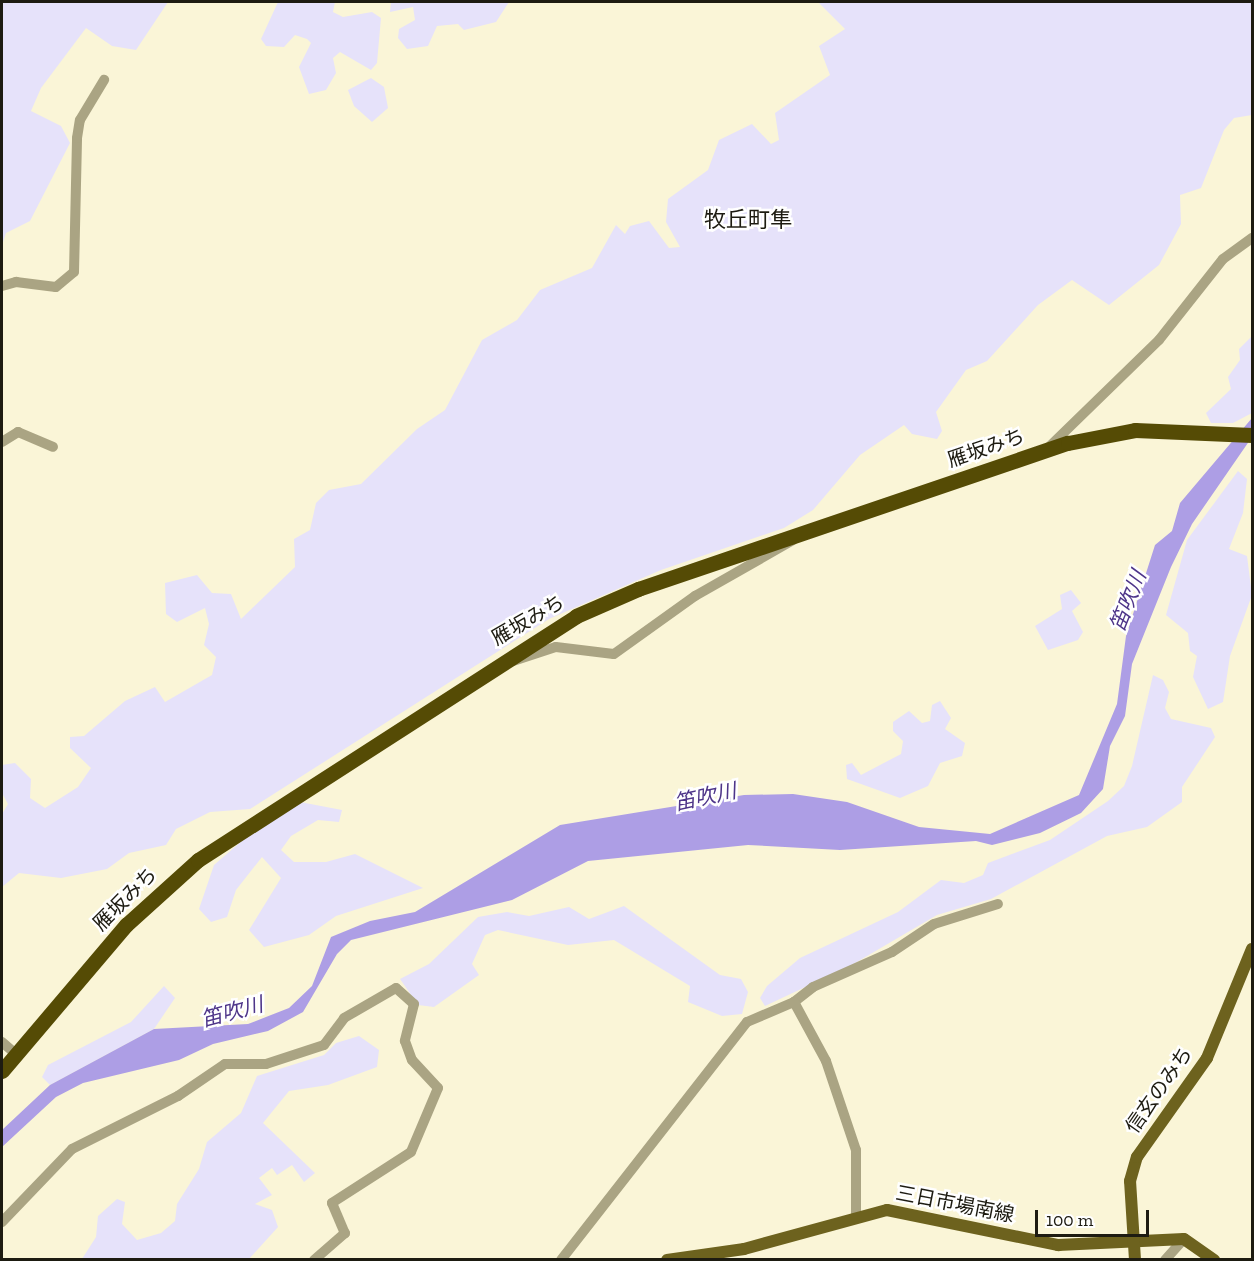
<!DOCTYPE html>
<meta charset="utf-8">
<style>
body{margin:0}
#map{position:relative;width:1254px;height:1261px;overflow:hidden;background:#faf5d7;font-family:"Zilla Slab","Noto Sans JP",serif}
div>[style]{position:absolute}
.green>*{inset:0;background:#e6e2fa}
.water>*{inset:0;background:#ad9ee5}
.minor>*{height:10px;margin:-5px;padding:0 5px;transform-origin:5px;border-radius:5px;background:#aaa483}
.major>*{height:12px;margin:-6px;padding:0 6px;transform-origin:6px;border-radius:6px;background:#6d621e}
.highway>*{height:15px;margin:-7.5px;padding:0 7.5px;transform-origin:7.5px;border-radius:7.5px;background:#554b05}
span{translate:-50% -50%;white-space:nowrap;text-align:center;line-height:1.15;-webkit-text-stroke:5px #fff;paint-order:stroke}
.street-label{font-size:20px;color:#1d1b11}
.water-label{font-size:21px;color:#4e3589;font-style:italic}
.quarter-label{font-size:22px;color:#1d1b11}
.frame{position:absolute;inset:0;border:3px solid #1d1b11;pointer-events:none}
.scale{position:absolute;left:1035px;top:1210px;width:114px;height:27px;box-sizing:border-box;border:3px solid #1d1b11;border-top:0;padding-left:8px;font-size:18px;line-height:21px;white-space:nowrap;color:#1d1b11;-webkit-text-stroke:4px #fff;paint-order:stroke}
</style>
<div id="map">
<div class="green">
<div style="clip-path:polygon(2px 2px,168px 2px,136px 50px,112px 46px,86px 28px,41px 88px,31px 111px,61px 126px,70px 143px,30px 221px,6px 233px,2px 245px)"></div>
<div style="clip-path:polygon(278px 2px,335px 2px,333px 12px,343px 17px,372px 12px,381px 18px,377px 63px,371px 70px,340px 52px,333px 58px,336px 73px,326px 90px,309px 94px,299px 67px,311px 43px,307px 39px,295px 35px,284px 47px,266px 46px,261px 39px)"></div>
<div style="clip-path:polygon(391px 2px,509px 2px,496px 22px,464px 30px,458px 24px,437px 26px,428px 46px,407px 49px,398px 38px,399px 29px,415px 20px,413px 7px,390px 12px)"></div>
<div style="clip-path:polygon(818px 2px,1252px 2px,1252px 115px,1234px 118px,1224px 130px,1201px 188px,1180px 195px,1181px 224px,1159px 265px,1109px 305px,1072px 280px,1038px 305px,987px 361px,966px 370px,936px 412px,942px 431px,937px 439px,912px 434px,904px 425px,860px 455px,813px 510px,784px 528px,661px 570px,549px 619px,250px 809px,210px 812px,176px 829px,166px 845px,129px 853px,107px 869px,61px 878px,19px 873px,2px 887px,2px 814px,8px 804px,2px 793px,2px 765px,15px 763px,31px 779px,30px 798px,45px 808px,78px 787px,91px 768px,70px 748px,70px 737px,84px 736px,125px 701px,155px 687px,165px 702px,212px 675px,216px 657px,204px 645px,209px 624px,205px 608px,177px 622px,166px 614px,165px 583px,197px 575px,212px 593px,231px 594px,241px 619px,295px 567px,294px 539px,310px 530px,316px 503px,329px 490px,361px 484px,417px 429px,445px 410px,482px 340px,517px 320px,540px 290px,592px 268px,616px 225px,625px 234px,630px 226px,649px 221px,669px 248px,680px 247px,666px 222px,668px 199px,708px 170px,719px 140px,752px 124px,771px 144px,779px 140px,775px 113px,830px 75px,819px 46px,845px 29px)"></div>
<div style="clip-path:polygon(371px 78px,384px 87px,388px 108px,372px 122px,354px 106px,348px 90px)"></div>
<div style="clip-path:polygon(1252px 336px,1252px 413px,1233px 423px,1211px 423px,1206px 413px,1231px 389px,1228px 377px,1240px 360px,1239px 349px)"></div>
<div style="clip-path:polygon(1238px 471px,1247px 479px,1243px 513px,1229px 549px,1247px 556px,1252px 595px,1230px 656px,1223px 702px,1208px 709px,1193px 677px,1197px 656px,1190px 651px,1188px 633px,1166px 615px,1187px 540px)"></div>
<div style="clip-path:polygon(1071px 590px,1081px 603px,1072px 611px,1083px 632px,1078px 640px,1048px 650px,1035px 626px,1062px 609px,1060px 595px)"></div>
<div style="clip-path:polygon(1153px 675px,1163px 680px,1169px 692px,1165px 708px,1171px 719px,1211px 728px,1215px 737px,1182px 787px,1182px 802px,1147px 827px,1107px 836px,991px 899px,937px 915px,850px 966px,765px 1006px,760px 998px,767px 986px,800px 958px,898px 912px,941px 880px,964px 883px,983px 875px,988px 863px,1050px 840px,1108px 801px,1124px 786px,1132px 766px)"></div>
<div style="clip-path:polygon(940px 701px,951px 718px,945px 729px,965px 743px,962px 756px,940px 763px,928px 786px,900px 798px,847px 779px,846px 765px,852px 763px,861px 775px,901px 754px,903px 741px,893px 731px,893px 722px,909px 711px,922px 723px,930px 721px,932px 705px)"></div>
<div style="clip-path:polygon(300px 802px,342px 810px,339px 822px,318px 820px,291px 836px,281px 850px,294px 862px,326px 862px,355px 854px,423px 888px,336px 916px,309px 935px,264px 947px,249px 930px,281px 878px,262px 857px,236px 890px,227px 917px,211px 922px,199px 909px,214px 865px,266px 820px)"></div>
<div style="clip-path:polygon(624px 906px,720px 975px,741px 979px,748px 992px,742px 1014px,722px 1016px,688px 1002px,690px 986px,614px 940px,568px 945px,498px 930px,485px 935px,472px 964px,479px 975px,434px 1007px,418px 1005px,400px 979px,429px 964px,478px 917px,507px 912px,529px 916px,569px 907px,589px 919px)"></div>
<div style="clip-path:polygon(164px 986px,175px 998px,154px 1029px,50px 1085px,42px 1077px,48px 1065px,131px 1022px)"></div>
<div style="clip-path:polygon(359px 1036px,379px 1050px,377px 1067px,328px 1085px,289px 1091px,263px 1123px,315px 1173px,304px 1182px,292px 1165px,277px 1175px,272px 1168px,259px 1178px,272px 1195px,255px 1204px,272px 1210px,278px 1227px,249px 1259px,82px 1259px,96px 1237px,98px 1216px,117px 1199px,125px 1202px,122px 1224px,137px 1240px,161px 1233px,175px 1221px,177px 1204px,199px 1169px,207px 1142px,241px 1113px,257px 1076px,324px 1055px,336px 1043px)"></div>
</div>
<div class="water">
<div style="clip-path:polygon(1252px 418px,1252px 437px,1192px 524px,1171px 567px,1132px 664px,1125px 716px,1110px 746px,1103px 789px,1081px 813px,1040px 833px,992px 845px,976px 841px,840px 850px,748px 845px,588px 861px,512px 900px,351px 940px,337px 954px,303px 1012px,268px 1031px,213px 1044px,179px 1060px,83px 1083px,56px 1097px,2px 1147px,2px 1130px,50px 1085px,154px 1029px,248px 1024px,289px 1008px,312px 986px,331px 937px,370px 921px,415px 912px,560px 825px,744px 795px,793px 794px,847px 802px,919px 827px,990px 834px,1079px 795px,1117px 704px,1126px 636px,1155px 545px,1172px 531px,1180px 503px)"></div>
</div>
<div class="minor">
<div style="left:2px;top:286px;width:15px;rotate:-16deg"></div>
<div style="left:16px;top:282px;width:40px;rotate:7.1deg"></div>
<div style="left:56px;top:287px;width:23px;rotate:-40deg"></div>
<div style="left:74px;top:272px;width:134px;rotate:-88.7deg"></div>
<div style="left:77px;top:138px;width:18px;rotate:-81deg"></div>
<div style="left:80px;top:120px;width:47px;rotate:-59deg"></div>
<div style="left:2px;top:442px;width:19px;rotate:-32deg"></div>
<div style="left:18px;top:432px;width:38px;rotate:23deg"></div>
<div style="left:1050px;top:446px;width:152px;rotate:-44.2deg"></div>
<div style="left:1159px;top:340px;width:103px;rotate:-51.7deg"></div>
<div style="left:1223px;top:259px;width:36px;rotate:-36deg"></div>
<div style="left:510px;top:662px;width:48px;rotate:-18.1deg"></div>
<div style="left:556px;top:647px;width:58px;rotate:6.9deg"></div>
<div style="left:614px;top:654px;width:100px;rotate:-35.6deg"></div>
<div style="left:695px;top:596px;width:113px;rotate:-29.7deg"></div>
<div style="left:794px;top:1002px;width:24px;rotate:-38deg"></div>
<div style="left:813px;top:987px;width:86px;rotate:-23.9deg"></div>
<div style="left:892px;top:952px;width:50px;rotate:-33.7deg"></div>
<div style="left:934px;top:924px;width:67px;rotate:-17.4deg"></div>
<div style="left:2px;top:1042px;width:18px;rotate:41deg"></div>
<div style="left:2px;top:1222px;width:101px;rotate:-46.2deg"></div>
<div style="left:72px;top:1149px;width:119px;rotate:-26.6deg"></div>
<div style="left:178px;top:1096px;width:57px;rotate:-34.2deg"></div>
<div style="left:225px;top:1064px;width:41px"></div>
<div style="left:266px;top:1064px;width:61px;rotate:-18.1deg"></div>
<div style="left:324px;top:1045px;width:34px;rotate:-53deg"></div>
<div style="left:344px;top:1018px;width:60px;rotate:-30deg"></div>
<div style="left:396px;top:988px;width:24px;rotate:42deg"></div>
<div style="left:414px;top:1004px;width:38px;rotate:104deg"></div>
<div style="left:405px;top:1041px;width:20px;rotate:70deg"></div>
<div style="left:412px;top:1060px;width:38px;rotate:47deg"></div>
<div style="left:438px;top:1088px;width:69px;rotate:112.9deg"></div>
<div style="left:411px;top:1152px;width:94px;rotate:147.2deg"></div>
<div style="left:332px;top:1203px;width:33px;rotate:67deg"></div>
<div style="left:345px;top:1233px;width:41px;rotate:138.9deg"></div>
<div style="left:561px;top:1260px;width:302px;rotate:-52deg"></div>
<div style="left:747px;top:1022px;width:51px;rotate:-23.1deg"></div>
<div style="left:794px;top:1002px;width:67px;rotate:61.5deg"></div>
<div style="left:826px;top:1061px;width:94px;rotate:71.4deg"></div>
<div style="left:856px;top:1150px;width:64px;rotate:90deg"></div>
<div style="left:1165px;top:1260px;width:28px;rotate:-48deg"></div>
</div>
<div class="major">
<div style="left:667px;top:1260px;width:78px;rotate:-8.1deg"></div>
<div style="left:744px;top:1249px;width:148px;rotate:-15.3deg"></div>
<div style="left:887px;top:1210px;width:175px;rotate:11.6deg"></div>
<div style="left:1058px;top:1245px;width:126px;rotate:-2.7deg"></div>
<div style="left:1184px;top:1239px;width:37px;rotate:35deg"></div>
<div style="left:1135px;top:1260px;width:79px;rotate:-93.6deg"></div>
<div style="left:1130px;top:1181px;width:25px;rotate:-74deg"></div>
<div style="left:1137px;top:1157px;width:121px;rotate:-54.7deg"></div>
<div style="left:1207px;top:1058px;width:118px;rotate:-67.6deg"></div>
</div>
<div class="highway">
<div style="left:2px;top:1071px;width:192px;rotate:-49.7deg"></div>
<div style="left:126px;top:925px;width:97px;rotate:-42.1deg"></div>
<div style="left:198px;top:860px;width:450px;rotate:-32.8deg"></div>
<div style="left:576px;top:616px;width:68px;rotate:-23.5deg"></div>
<div style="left:638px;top:589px;width:454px;rotate:-18.8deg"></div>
<div style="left:1068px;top:443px;width:68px;rotate:-11deg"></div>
<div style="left:1135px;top:430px;width:117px;rotate:2.4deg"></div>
</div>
<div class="street-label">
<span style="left:986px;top:448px;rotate:-19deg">雁坂みち</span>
<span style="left:528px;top:620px;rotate:-30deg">雁坂みち</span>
<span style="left:125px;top:899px;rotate:-45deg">雁坂みち</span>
<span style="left:1159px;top:1090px;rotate:-55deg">信玄のみち</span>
<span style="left:955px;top:1204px;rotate:11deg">三日市場南線</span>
</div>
<div class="water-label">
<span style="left:1128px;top:601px;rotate:-68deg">笛吹川</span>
<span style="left:705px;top:797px;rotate:-12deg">笛吹川</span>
<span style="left:232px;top:1012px;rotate:-15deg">笛吹川</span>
</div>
<div class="quarter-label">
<span style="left:748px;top:220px">牧丘町隼</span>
</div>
<div class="frame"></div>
<div class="scale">100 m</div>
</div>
